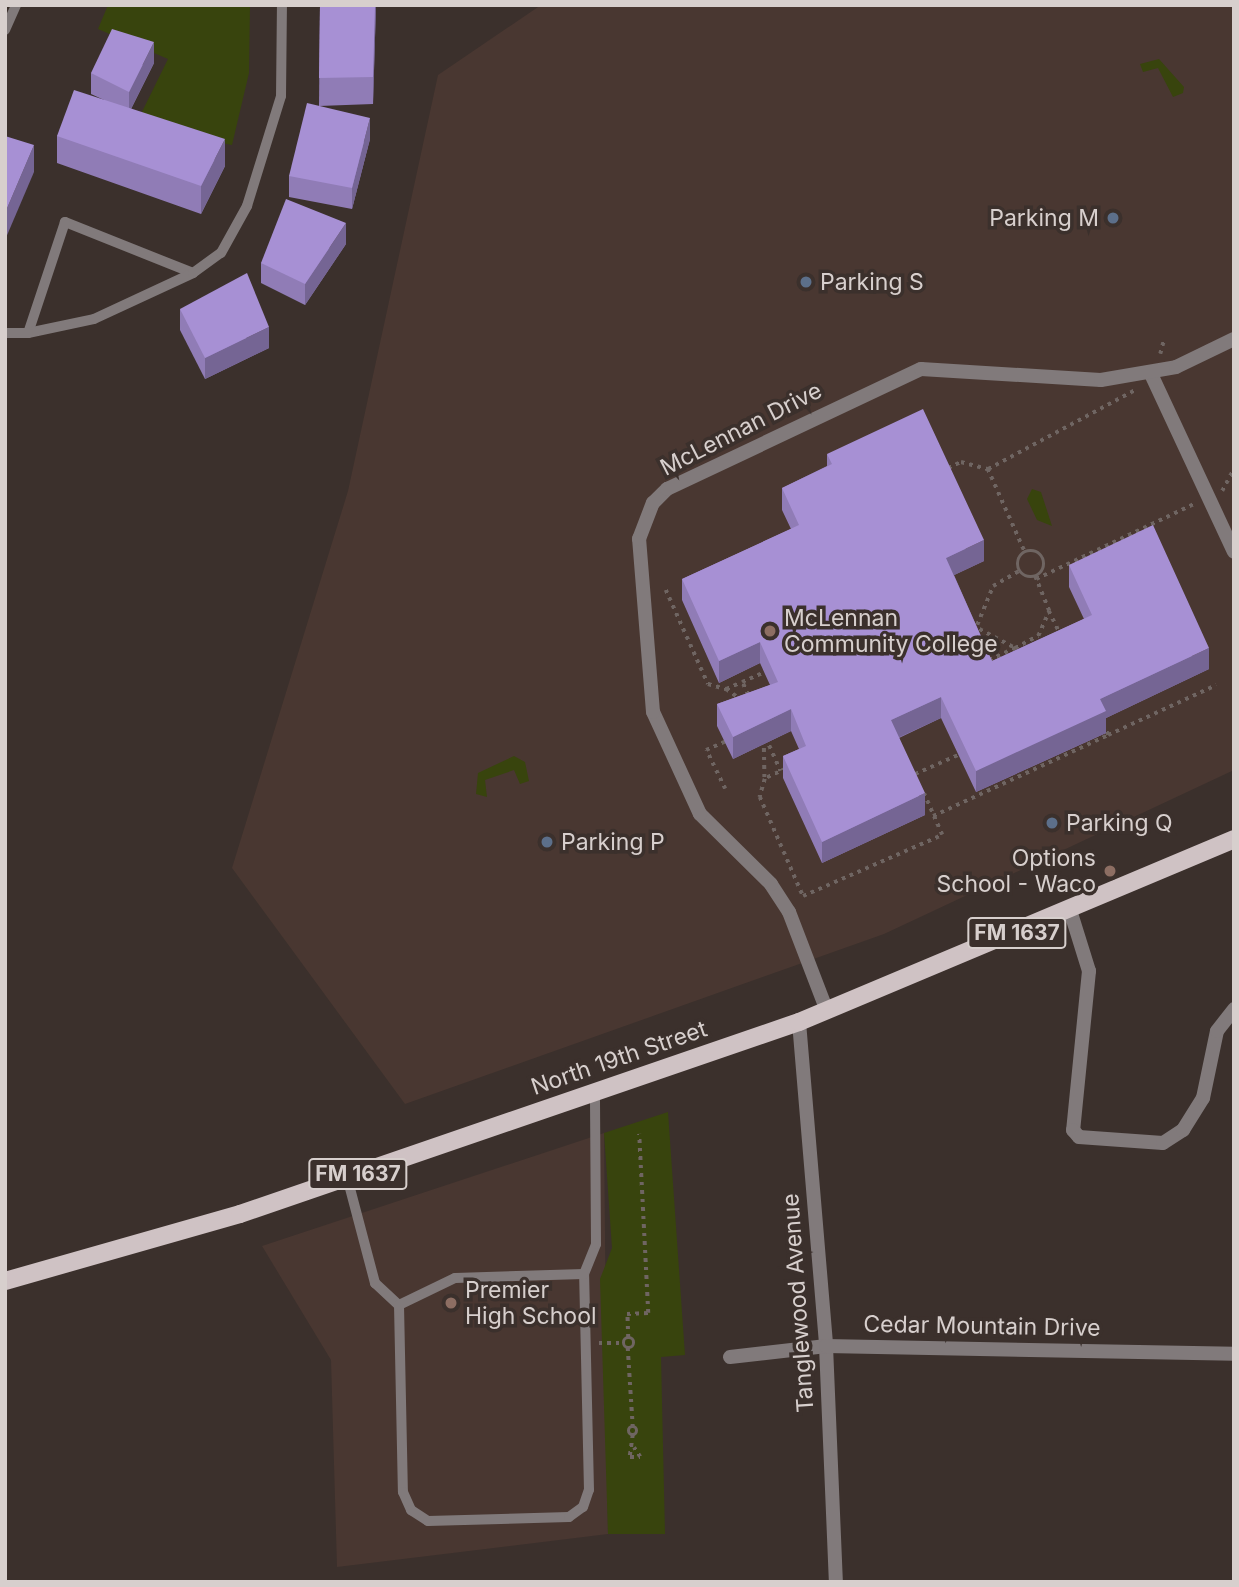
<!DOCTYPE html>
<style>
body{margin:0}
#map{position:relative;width:1239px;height:1587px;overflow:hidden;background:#3b302c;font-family:Inter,sans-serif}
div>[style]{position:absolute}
.built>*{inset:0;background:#493731}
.green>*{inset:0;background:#38440d}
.path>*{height:3.5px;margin-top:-1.75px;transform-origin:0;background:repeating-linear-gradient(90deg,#6f6562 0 3.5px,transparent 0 8.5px)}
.path>.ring{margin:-1.75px;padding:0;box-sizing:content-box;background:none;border:3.5px solid #6f6562;border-radius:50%}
.service>*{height:10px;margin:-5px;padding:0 5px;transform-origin:5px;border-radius:5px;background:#817a7b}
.minor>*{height:14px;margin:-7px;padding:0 7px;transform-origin:7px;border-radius:7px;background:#817a7b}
.primary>*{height:18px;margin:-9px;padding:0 9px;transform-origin:9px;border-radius:9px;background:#cfc2c4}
.wall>*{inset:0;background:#907cb6}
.shaded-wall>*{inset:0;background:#756594}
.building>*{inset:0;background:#a790d4}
.dots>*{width:19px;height:19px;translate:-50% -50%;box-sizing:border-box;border:4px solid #3b302c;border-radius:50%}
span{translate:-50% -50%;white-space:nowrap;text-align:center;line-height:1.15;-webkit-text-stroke:7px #3b302c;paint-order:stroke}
.shield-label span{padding:2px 5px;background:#3b302c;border:2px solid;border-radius:5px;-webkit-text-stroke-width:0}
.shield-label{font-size:21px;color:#d7cfcd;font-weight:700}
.poi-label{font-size:23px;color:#d7cfcd}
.right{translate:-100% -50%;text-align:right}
.left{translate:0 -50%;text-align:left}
.street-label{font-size:23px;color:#d7cfcd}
.frame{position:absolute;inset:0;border:7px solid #d7cfcd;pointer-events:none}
</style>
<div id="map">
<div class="built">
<div style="clip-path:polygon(541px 5px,1234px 5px,1234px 770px,884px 934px,405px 1104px,232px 868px,348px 491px,438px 75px)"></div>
<div style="clip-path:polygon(604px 1133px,608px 1534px,337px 1567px,331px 1360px,262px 1246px)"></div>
</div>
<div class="green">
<div style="clip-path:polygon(108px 5px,250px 5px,249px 73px,232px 145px,135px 126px,168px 59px,98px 29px)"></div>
<div style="clip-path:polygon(1159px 59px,1184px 87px,1183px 93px,1173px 97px,1158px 68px,1143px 72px,1140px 64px)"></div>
<div style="clip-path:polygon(1032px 489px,1041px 492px,1052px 526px,1037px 520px,1027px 499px)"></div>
<div style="clip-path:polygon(514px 756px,525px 762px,529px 781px,520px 784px,514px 770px,485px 780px,487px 797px,476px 794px,478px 773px)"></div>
<div style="clip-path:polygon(668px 1112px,685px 1355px,661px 1357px,665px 1534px,608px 1534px,600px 1279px,612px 1248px,604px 1133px)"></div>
</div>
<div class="path">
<div style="left:1160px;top:354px;width:16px;rotate:-75deg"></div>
<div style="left:948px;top:468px;width:14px;rotate:-25deg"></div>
<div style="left:961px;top:462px;width:28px;rotate:15deg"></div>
<div style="left:988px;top:469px;width:169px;rotate:-28.2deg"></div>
<div style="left:988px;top:469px;width:91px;rotate:66deg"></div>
<div style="left:1222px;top:491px;width:26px;rotate:-62deg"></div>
<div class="ring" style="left:1018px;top:551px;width:22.5px;height:22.5px"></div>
<div style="left:1036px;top:579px;width:177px;rotate:-25.4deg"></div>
<div style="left:666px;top:590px;width:103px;rotate:65.9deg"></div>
<div style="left:708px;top:684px;width:19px;rotate:16deg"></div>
<div style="left:726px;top:689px;width:17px;rotate:-24deg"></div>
<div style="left:1049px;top:611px;width:25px;rotate:64deg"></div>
<div style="left:972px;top:625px;width:49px;rotate:28.1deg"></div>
<div style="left:1015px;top:648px;width:26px;rotate:-28deg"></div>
<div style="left:1038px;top:636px;width:27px;rotate:-66deg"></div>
<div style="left:1049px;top:611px;width:38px;rotate:-112deg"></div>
<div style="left:977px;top:625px;width:42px;rotate:-67.7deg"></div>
<div style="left:993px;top:586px;width:30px;rotate:-30deg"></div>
<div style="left:989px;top:660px;width:29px;rotate:-25deg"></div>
<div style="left:726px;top:689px;width:16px;rotate:35deg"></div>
<div style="left:748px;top:695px;width:14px;rotate:-115deg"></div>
<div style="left:742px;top:682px;width:24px;rotate:-24deg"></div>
<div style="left:1108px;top:735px;width:119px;rotate:-24.8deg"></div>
<div style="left:766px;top:738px;width:36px;rotate:66deg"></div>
<div style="left:764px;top:740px;width:39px;rotate:89deg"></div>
<div style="left:786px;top:769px;width:23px;rotate:155deg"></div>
<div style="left:765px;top:779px;width:19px;rotate:106deg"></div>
<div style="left:760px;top:797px;width:108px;rotate:66.5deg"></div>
<div style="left:803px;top:896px;width:152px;rotate:-23.7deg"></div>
<div style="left:942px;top:835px;width:45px;rotate:-113.7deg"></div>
<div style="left:915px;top:774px;width:47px;rotate:-23.8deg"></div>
<div style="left:725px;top:789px;width:43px;rotate:-116deg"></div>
<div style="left:706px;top:750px;width:24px;rotate:-24deg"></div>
<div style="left:933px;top:816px;width:193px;rotate:-24.8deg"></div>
<div style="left:1108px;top:735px;width:9px;rotate:-117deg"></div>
<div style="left:628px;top:1338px;width:24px;rotate:-92deg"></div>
<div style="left:627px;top:1314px;width:21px;rotate:-3deg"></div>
<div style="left:648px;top:1313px;width:179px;rotate:-92.9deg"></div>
<div class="ring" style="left:624px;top:1338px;width:6.5px;height:6.5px"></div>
<div style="left:599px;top:1343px;width:25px"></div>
<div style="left:628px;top:1348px;width:79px;rotate:86.4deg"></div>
<div class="ring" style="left:629px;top:1427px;width:4.5px;height:4.5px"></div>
<div style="left:633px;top:1435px;width:22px;rotate:98deg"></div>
<div style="left:630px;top:1457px;width:10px"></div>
<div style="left:640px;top:1457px;width:11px;rotate:-124deg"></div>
</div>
<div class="service">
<div style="left:5px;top:30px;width:27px;rotate:-66deg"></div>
<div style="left:193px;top:273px;width:138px;rotate:-158.3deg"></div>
<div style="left:65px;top:222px;width:117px;rotate:108.4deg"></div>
<div style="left:28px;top:333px;width:67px;rotate:-12deg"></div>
<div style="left:94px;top:319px;width:109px;rotate:-24.9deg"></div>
<div style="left:193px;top:273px;width:34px;rotate:-36deg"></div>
<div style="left:221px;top:253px;width:54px;rotate:-61deg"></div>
<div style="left:247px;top:206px;width:115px;rotate:-72.8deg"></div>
<div style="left:281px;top:96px;width:91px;rotate:-89.4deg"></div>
<div style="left:5px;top:333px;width:23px"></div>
<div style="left:347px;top:1177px;width:110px;rotate:75.2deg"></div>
<div style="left:375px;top:1283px;width:33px;rotate:43deg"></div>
<div style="left:399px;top:1305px;width:187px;rotate:88.8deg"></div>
<div style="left:403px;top:1492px;width:20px;rotate:66deg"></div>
<div style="left:411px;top:1510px;width:20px;rotate:33deg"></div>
<div style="left:428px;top:1521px;width:141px;rotate:-1.6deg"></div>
<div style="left:569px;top:1517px;width:17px;rotate:-36deg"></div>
<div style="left:583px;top:1507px;width:18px;rotate:-71deg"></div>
<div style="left:589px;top:1490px;width:216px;rotate:-91.3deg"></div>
<div style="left:584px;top:1274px;width:32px;rotate:-68deg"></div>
<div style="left:596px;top:1244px;width:152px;rotate:-90.4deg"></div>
<div style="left:399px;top:1305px;width:62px;rotate:-25.7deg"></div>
<div style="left:455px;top:1278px;width:129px;rotate:-1.8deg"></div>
</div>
<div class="minor">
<div style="left:1151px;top:374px;width:196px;rotate:65deg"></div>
<div style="left:1070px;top:910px;width:64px;rotate:72.7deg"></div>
<div style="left:1089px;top:971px;width:160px;rotate:95.7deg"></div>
<div style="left:1073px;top:1130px;width:9px;rotate:49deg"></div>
<div style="left:1079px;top:1137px;width:84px;rotate:4.1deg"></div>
<div style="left:1163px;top:1143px;width:24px;rotate:-33deg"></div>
<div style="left:1183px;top:1130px;width:38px;rotate:-58deg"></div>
<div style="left:1203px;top:1098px;width:68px;rotate:-78.2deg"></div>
<div style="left:1217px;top:1031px;width:28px;rotate:-52deg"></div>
<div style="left:827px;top:1011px;width:106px;rotate:-111deg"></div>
<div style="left:789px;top:912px;width:33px;rotate:-123deg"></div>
<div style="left:771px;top:884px;width:100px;rotate:-135.4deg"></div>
<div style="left:700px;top:814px;width:112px;rotate:-114.7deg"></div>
<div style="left:653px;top:712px;width:174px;rotate:-94.6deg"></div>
<div style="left:639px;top:539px;width:39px;rotate:-69deg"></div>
<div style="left:653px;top:503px;width:20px;rotate:-45deg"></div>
<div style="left:667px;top:489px;width:281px;rotate:-25.3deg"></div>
<div style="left:921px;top:369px;width:180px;rotate:3.5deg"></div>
<div style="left:1101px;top:380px;width:76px;rotate:-9.8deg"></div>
<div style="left:1176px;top:367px;width:64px;rotate:-25.8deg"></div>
<div style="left:799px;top:1022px;width:325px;rotate:85.2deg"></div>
<div style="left:826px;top:1346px;width:236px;rotate:87.6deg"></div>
<div style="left:730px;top:1357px;width:97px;rotate:-6.5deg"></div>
<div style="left:826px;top:1346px;width:408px;rotate:1.1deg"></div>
</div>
<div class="primary">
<div style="left:5px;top:1281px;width:244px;rotate:-15.9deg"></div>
<div style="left:240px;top:1214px;width:591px;rotate:-18.96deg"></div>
<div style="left:799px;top:1022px;width:472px;rotate:-22.8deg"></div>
</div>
<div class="wall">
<div style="clip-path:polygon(320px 5px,376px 5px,373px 104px,319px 106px)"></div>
<div style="clip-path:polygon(154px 63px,131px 109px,225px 166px,201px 214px,57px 163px,57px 136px,104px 100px,91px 94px,91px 73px)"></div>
<div style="clip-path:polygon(370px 139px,352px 209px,289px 197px,289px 176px)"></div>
<div style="clip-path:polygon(346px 244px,305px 305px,261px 283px,261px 263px)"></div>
<div style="clip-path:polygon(180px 309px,269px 348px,205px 379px,180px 330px)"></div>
<div style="clip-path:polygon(827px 454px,984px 561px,954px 575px,992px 661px,1084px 619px,1069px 587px,1069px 565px,1209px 669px,1106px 718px,1106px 733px,976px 792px,941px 718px,899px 738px,925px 815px,822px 863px,783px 778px,783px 756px,799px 749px,791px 731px,733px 759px,717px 726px,717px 704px,770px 685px,760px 663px,719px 683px,682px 600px,682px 579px,791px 529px,782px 510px,782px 488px,827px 466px)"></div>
</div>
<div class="shaded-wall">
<div style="clip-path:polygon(375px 5px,376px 5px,373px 104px,373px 77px)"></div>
<div style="clip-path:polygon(154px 42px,154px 63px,129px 113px,129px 92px)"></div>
<div style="clip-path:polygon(370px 118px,370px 139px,352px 209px,352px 188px)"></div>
<div style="clip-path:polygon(225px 139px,225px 166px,201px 214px,201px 186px)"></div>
<div style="clip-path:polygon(34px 145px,34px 172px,5px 240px,5px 213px)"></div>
<div style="clip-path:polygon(346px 223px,346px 244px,305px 305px,305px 284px)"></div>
<div style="clip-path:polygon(269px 327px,269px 348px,205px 379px,205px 358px)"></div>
<div style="clip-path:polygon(984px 540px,984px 561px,946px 579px,946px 558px)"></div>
<div style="clip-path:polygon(760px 642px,760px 663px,719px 683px,719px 661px)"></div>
<div style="clip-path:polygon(1209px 648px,1209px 669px,1106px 718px,1106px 733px,976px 792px,976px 771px,1100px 699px)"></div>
<div style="clip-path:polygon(941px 697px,941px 718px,891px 741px,891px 720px)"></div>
<div style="clip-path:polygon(791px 709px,791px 731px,733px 759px,733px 737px)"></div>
<div style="clip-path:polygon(925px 793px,925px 815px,822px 863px,822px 842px)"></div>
</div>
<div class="building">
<div style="clip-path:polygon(320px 5px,375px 5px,373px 77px,319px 78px)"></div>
<div style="clip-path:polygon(112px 29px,154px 42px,129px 92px,91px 73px)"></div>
<div style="clip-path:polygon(74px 90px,225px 139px,201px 186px,57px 136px)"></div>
<div style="clip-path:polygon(307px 103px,370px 118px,352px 188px,289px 176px)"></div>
<div style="clip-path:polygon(5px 136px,34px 145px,5px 213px)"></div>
<div style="clip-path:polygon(286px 199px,346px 223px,305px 284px,261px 263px)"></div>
<div style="clip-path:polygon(247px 273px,269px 327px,205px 358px,180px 309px)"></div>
<div style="clip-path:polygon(923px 409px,984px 540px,946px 558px,992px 661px,1092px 615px,1069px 565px,1153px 525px,1209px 648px,1100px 699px,1106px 711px,976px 771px,941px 697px,891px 720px,925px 793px,822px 842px,783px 756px,806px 746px,791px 709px,733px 737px,717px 704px,778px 682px,760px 642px,719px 661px,682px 579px,799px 525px,782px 488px,832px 464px,827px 454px)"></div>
</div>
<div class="dots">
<div style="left:1113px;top:218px;background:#5c6f8a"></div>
<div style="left:806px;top:282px;background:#5c6f8a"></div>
<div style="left:770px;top:631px;background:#8d6e63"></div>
<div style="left:1052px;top:823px;background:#5c6f8a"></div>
<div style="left:547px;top:842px;background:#5c6f8a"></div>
<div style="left:1110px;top:871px;background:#8d6e63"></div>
<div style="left:451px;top:1303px;background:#8d6e63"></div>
</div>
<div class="shield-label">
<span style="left:1017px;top:933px">FM 1637</span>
<span style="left:358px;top:1174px">FM 1637</span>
</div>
<div class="poi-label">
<span class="right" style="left:1099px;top:218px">Parking M</span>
<span class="left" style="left:820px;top:282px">Parking S</span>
<span class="left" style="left:784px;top:631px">McLennan<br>Community College</span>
<span class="left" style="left:1066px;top:823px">Parking Q</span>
<span class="left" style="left:561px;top:842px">Parking P</span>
<span class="right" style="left:1096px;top:871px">Options<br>School - Waco</span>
<span class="left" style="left:465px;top:1303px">Premier<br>High School</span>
</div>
<div class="street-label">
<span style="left:741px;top:429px;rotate:-27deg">McLennan Drive</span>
<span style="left:619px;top:1058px;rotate:-19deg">North 19th Street</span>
<span style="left:798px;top:1303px;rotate:-94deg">Tanglewood Avenue</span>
<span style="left:982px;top:1326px;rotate:1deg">Cedar Mountain Drive</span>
</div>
<div class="frame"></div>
</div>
